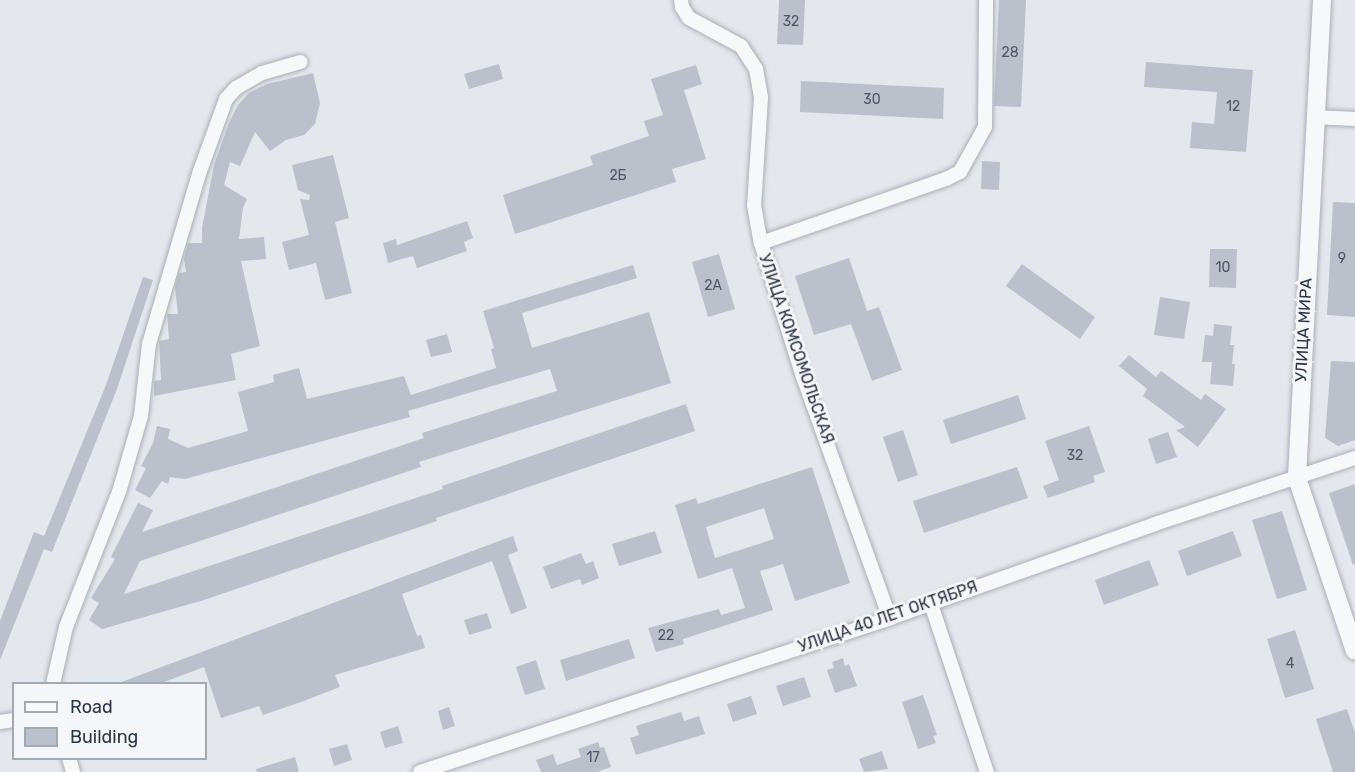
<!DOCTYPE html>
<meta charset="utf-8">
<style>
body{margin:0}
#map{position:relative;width:1355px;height:772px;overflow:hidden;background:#e4e7ec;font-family:Rubik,sans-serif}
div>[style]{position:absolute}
.building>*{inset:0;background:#bbc0ca}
.roads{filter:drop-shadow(0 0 2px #a9aeb7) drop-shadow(0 0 2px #a9aeb7)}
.minor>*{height:14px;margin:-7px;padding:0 7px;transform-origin:7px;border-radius:7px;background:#f7f8fa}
.tertiary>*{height:18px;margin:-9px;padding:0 9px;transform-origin:9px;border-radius:9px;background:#f7f8fa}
span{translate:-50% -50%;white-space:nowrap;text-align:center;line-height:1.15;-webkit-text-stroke:6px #f4f6f9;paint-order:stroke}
.number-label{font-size:14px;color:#4f5766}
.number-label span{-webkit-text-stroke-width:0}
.street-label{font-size:16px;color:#2b3445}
.legend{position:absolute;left:12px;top:682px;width:195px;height:78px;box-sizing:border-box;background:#f4f6f9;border:2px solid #a4a8b1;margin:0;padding:8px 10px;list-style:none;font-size:18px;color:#2b3445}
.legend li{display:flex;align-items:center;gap:12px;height:30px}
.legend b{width:30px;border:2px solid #a4a8b1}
</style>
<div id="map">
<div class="building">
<div style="clip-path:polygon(779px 0,805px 0,803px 45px,777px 44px)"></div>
<div style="clip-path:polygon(999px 0,1026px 0,1021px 107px,994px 106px)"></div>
<div style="clip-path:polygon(1146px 62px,1253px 70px,1246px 152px,1190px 148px,1192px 122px,1214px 124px,1217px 92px,1144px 87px)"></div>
<div style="clip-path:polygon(499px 64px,503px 79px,469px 89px,464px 74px)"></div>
<div style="clip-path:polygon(696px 65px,702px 84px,684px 90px,706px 159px,672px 169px,676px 182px,515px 234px,503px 195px,593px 165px,590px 156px,649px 136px,644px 121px,663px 115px,651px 79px)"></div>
<div style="clip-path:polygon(313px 73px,320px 103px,315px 124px,304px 135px,286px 140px,270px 151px,255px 132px,240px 166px,230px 162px,224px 185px,247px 199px,243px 208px,239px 239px,264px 237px,266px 259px,241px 261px,260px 346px,231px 354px,236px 380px,154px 396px,154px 381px,161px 380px,159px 341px,169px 339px,167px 314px,178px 314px,175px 287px,179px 273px,186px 272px,184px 259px,188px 243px,202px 243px,202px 228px,214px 165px,229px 123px,238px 105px,249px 93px,267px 84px)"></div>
<div style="clip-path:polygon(801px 81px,944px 88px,943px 119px,800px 112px)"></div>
<div style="clip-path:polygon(333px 155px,349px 218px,335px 222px,352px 293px,325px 300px,316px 263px,289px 270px,282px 242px,309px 235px,300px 199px,309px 200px,310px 195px,298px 190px,292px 165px)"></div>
<div style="clip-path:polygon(982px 161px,1000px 162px,999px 190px,981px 189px)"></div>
<div style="clip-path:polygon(1333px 202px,1355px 203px,1355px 317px,1327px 315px)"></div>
<div style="clip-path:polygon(467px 221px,473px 238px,464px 242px,467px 251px,417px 268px,413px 256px,388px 263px,383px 243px,396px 239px,397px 245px)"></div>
<div style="clip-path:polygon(1210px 249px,1237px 249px,1236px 288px,1209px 287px)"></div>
<div style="clip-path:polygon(719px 254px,735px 309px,708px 317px,692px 262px)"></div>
<div style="clip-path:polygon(849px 258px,867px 311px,879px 307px,902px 370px,872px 381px,851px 324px,814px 335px,795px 276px)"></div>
<div style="clip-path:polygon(1022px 264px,1095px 317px,1080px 339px,1006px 286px)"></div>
<div style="clip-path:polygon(633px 265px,637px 278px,522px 313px,532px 348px,649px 312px,671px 383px,419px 462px,421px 467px,140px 561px,124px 594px,443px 489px,442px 486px,686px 404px,695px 431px,436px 518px,437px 521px,204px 600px,102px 629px,89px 620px,99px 603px,91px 598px,115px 559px,111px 557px,138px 503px,153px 510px,142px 532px,424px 438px,422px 433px,557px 391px,550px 369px,408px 411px,410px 417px,185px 479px,170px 477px,168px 484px,162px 481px,150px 498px,135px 490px,146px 468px,141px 466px,153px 443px,157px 426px,170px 429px,168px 439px,188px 448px,248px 431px,238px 392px,274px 382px,273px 375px,299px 368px,307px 399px,404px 376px,411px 395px,496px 368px,491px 349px,494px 348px,483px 311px)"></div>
<div style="clip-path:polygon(143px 277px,153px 280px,117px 389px,52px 552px,44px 549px,0 660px,0 621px,34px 532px,44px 536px,106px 385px)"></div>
<div style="clip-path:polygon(1160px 297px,1190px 302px,1184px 339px,1154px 335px)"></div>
<div style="clip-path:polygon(1214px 324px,1232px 326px,1230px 345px,1234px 345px,1232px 364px,1235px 364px,1233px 386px,1210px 384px,1212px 362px,1202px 362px,1205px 335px,1213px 336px)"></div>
<div style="clip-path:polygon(447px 334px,452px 352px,431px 357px,426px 340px)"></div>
<div style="clip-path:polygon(1129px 355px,1156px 377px,1161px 371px,1201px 400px,1205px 394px,1226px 409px,1198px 447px,1176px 430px,1185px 427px,1143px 396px,1147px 389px,1119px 366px)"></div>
<div style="clip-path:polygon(1331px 361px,1355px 362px,1355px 440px,1338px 446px,1325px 438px)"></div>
<div style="clip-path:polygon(1018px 395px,1026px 419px,951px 444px,943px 420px)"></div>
<div style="clip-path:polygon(1089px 426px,1105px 472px,1093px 476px,1095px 482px,1048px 498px,1043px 486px,1059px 480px,1045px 441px)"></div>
<div style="clip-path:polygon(903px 430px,918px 475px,898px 482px,883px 437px)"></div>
<div style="clip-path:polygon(1168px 432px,1177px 457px,1156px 464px,1148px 439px)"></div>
<div style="clip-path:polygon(evenodd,812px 467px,850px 583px,795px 601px,783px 564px,760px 571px,773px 610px,683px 639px,684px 644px,656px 652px,648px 628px,719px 609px,721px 615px,745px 608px,732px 568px,698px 579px,675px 505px,696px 498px,698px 504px,812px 467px,764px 508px,774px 539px,715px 558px,706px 527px,764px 508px)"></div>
<div style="clip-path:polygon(1017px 467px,1028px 498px,924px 533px,913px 501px)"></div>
<div style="clip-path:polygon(1355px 484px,1355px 564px,1353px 565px,1329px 493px)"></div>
<div style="clip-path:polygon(1282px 511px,1307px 590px,1277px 599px,1252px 520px)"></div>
<div style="clip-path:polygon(655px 531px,662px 553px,619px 566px,612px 544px)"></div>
<div style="clip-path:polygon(1233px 531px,1242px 556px,1187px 576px,1178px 551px)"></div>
<div style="clip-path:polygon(513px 536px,518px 551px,508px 555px,527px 608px,511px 614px,492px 561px,402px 594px,417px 636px,421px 635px,425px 648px,335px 675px,340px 687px,301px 702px,263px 715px,259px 706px,221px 718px,204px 667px,159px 684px,116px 684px)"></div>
<div style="clip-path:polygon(581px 553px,586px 564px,593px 561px,599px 578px,582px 585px,580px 579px,551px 589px,543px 567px)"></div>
<div style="clip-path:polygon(1149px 560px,1159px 585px,1104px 605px,1095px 580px)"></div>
<div style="clip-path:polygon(487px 613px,492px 628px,469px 635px,464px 620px)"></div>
<div style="clip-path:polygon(1295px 630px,1314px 689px,1285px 698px,1267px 639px)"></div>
<div style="clip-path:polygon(629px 639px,635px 658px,566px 681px,560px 660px)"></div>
<div style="clip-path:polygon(843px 658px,845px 666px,849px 664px,857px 686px,835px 693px,827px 670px,834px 668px,832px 662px)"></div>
<div style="clip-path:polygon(536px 660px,545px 689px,525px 695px,516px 667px)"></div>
<div style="clip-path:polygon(804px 677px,811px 697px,783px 706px,776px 686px)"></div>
<div style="clip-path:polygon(923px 695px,937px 735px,933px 736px,936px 743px,918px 749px,902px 702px)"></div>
<div style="clip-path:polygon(751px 696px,757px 714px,733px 722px,727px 704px)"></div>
<div style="clip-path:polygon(449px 707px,455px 726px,443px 730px,438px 711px)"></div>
<div style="clip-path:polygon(1347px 709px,1355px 733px,1355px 772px,1333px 772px,1316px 719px)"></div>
<div style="clip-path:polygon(681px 712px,684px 721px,699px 716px,705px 734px,636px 755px,630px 738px,639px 735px,636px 726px)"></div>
<div style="clip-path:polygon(398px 726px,403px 743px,385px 748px,380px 732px)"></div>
<div style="clip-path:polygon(598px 742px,600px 748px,604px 747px,611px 767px,597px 772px,541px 772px,536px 760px,553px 754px,557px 765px,581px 757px,578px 749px)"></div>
<div style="clip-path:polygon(347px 744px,352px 760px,334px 766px,329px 749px)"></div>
<div style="clip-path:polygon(882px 751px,888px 769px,864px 772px,859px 759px)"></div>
<div style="clip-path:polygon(295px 757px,299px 772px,257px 772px,256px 769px)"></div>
</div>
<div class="roads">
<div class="minor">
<div style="left:681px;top:0;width:7px;rotate:82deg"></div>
<div style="left:682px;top:7px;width:13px;rotate:58deg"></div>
<div style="left:689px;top:18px;width:59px;rotate:28.3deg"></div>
<div style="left:741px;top:46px;width:27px;rotate:57deg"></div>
<div style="left:756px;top:69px;width:29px;rotate:80deg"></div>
<div style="left:761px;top:98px;width:107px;rotate:93.7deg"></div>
<div style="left:754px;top:205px;width:39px;rotate:80deg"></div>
<div style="left:761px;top:243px;width:140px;rotate:72.6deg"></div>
<div style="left:803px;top:377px;width:256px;rotate:70.2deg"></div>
<div style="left:1314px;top:117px;width:41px;rotate:2.8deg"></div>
<div style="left:761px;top:243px;width:196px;rotate:-19.1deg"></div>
<div style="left:946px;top:179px;width:16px;rotate:-27deg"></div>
<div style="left:960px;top:172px;width:51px;rotate:-60.9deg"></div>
<div style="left:985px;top:127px;width:127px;rotate:-89.5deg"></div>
<div style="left:931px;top:604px;width:177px;rotate:71.6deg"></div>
<div style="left:53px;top:684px;width:58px;rotate:-77.2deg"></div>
<div style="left:66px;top:627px;width:145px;rotate:-68.6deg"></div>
<div style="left:119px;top:492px;width:79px;rotate:-73.9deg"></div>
<div style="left:141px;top:416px;width:72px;rotate:-83.7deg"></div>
<div style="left:149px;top:344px;width:180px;rotate:-73.6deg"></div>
<div style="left:200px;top:171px;width:77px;rotate:-70.1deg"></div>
<div style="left:226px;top:99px;width:15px;rotate:-48deg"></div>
<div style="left:236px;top:88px;width:30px;rotate:-30deg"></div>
<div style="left:262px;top:73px;width:40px;rotate:-16deg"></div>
<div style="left:0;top:722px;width:14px;rotate:-8deg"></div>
<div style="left:69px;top:758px;width:15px;rotate:74deg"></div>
<div style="left:420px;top:772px;width:495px;rotate:-18.1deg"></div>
<div style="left:890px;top:618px;width:281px;rotate:-19.5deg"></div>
<div style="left:1155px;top:524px;width:211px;rotate:-18.3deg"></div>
</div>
<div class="tertiary">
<div style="left:1322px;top:0;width:479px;rotate:93deg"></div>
<div style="left:1297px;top:478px;width:182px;rotate:71.5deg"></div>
</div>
</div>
<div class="number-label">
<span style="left:791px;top:22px">32</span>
<span style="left:1010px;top:53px">28</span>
<span style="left:872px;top:100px">30</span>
<span style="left:1233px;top:107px">12</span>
<span style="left:618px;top:176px">2Б</span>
<span style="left:1342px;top:259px">9</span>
<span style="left:1223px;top:268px">10</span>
<span style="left:713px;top:286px">2А</span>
<span style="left:1075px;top:456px">32</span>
<span style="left:666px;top:636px">22</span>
<span style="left:1290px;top:664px">4</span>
<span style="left:593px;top:758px">17</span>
</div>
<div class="street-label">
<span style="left:1304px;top:330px;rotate:-87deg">УЛИЦА МИРА</span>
<span style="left:796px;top:349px;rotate:71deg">УЛИЦА КОМСОМОЛЬСКАЯ</span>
<span style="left:888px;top:617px;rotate:-19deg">УЛИЦА 40 ЛЕТ ОКТЯБРЯ</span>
</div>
<ul class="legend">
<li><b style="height:8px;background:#f7f8fa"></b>Road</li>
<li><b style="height:16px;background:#bbc0ca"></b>Building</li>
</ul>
</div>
